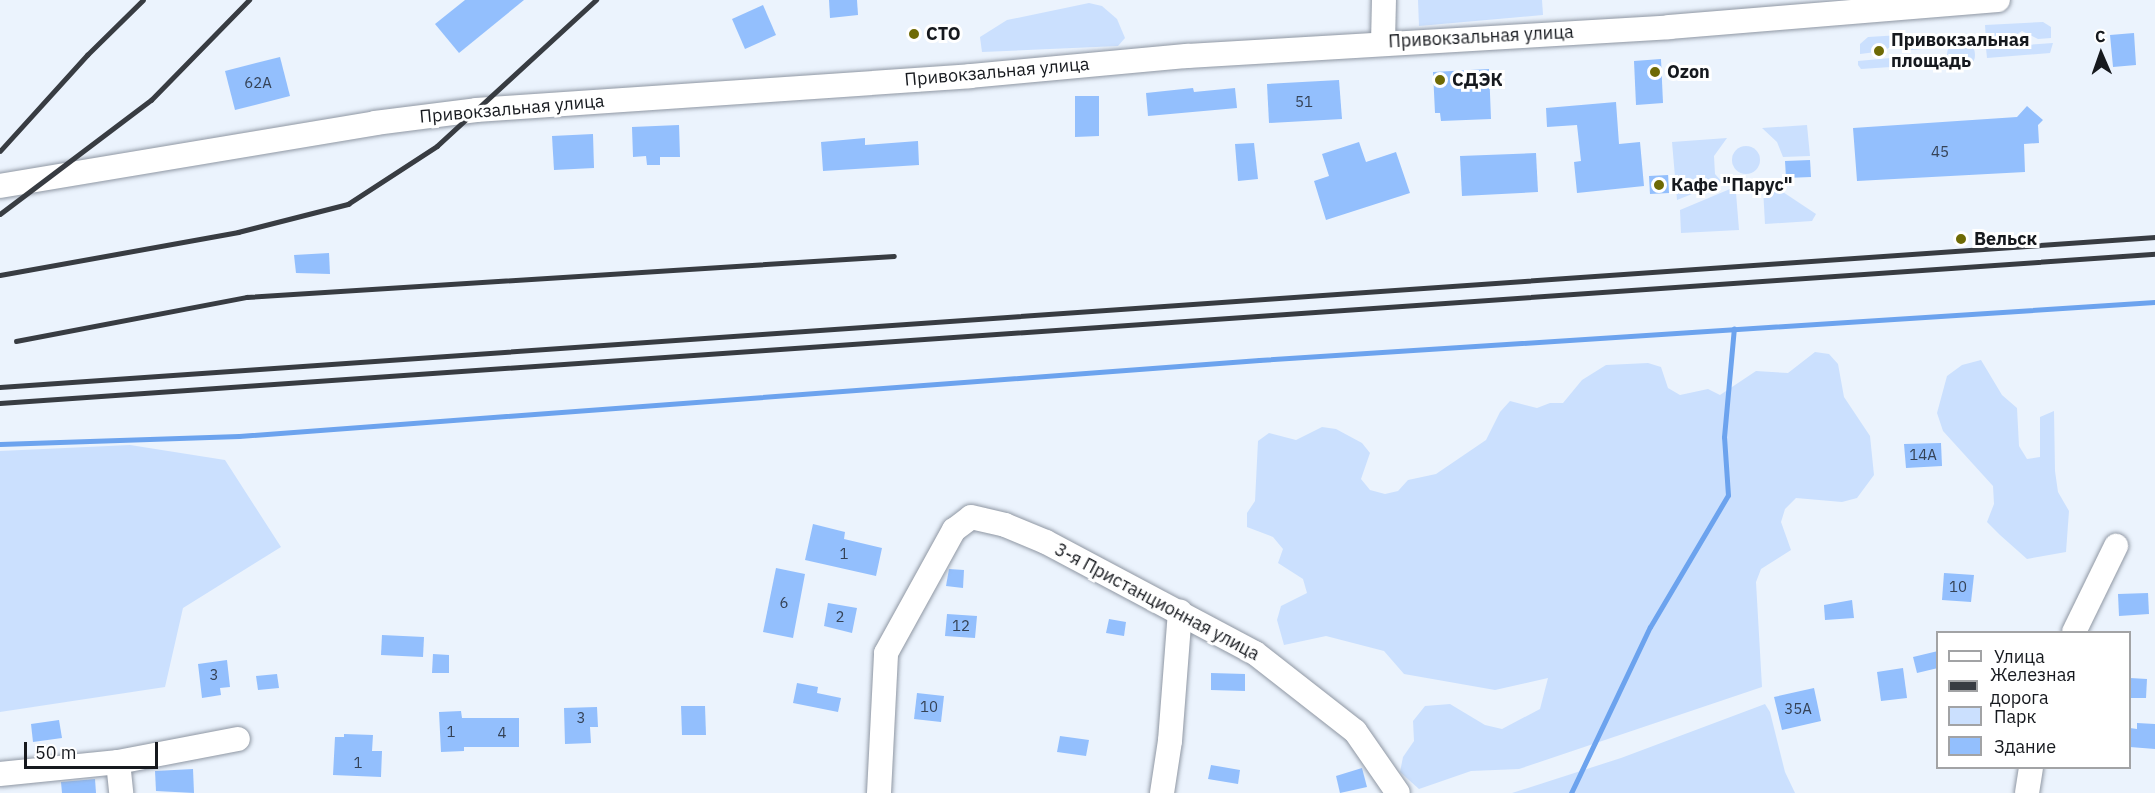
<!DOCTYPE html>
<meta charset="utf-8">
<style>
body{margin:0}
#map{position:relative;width:2155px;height:793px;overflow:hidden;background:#ebf3fd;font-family:"IBM Plex Sans",sans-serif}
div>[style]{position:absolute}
.green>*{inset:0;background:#cbe0fe}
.round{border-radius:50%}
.stream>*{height:5px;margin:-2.5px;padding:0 2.5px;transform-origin:2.5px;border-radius:2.5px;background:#6ca3ee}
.building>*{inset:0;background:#93bffd}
.roads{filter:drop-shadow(0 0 2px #8f97a3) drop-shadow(0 0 2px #8f97a3)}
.minor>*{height:24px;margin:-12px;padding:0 12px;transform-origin:12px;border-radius:12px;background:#fff}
.rail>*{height:4.5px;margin:-2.25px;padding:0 2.25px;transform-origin:2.25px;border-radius:2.25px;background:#383c42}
.dots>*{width:16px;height:16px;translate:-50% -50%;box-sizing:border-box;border:3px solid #fff;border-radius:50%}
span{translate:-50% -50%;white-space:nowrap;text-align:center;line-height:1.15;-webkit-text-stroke:6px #fff;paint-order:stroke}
.number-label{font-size:15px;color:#354256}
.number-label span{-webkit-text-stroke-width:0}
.poi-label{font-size:18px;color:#16191e;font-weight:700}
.left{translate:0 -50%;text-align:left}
.street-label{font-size:18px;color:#16191e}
.legend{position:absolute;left:1936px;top:631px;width:195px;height:138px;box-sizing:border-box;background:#fff;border:2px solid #a2a3a5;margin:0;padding:8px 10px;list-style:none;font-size:18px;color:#16191e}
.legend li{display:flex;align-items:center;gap:12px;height:30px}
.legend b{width:30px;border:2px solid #a2a3a5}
.north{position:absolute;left:2071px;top:24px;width:60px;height:60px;-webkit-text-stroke:4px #fff;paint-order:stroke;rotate:358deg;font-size:16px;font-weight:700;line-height:24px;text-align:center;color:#16191e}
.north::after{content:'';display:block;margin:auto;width:21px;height:27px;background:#16191e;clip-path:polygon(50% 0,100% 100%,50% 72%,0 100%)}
.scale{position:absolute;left:24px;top:742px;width:134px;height:27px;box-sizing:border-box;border:3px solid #16191e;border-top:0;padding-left:8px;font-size:18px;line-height:21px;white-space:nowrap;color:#16191e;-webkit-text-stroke:4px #fff;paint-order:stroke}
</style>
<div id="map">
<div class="green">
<div style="clip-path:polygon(1418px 0,1542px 0,1543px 15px,1419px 26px)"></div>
<div style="clip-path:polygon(1089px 3px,1102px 6px,1117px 19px,1125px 38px,1118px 46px,982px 52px,980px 37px,1007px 20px)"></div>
<div style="clip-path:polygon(2043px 22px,2051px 27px,2051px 38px,2038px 39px,2022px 31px,2008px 40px,1986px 41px,1985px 25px)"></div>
<div style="clip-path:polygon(1933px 33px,1934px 48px,1911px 50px,1893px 45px,1884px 51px,1860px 54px,1860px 44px,1868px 37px)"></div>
<div class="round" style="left:1947px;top:41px;width:28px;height:28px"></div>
<div style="clip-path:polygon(2053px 43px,2050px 53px,1987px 58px,1986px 48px)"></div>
<div style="clip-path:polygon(1934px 54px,1935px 64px,1861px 69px,1858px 65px,1858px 61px)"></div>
<div style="clip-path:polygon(1807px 125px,1810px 156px,1783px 157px,1777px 142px,1762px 128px)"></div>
<div style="clip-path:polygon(1727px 138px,1714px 156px,1715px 174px,1722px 182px,1677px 200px,1672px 142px)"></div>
<div class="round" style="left:1732px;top:146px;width:28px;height:28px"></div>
<div style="clip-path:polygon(1771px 184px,1816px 214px,1812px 221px,1765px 224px,1763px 188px)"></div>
<div style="clip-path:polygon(1730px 189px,1736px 193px,1739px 230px,1681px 233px,1680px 210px)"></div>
<div style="clip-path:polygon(1815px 352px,1829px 354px,1838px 364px,1844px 397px,1870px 436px,1874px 475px,1857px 498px,1842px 502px,1796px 498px,1785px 509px,1781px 522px,1791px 550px,1761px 569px,1756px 582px,1762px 687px,1519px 769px,1471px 771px,1419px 789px,1400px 772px,1403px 757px,1414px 741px,1413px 721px,1425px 706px,1450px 704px,1485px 725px,1502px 729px,1540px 709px,1548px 678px,1495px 690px,1404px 674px,1384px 651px,1326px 636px,1284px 645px,1277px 620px,1281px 606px,1307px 593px,1303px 579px,1278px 563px,1283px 549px,1273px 537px,1247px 527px,1247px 513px,1255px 501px,1258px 441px,1269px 433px,1296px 440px,1322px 427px,1336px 429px,1362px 443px,1370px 453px,1361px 479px,1370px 490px,1385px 494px,1398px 491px,1408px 480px,1436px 474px,1486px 440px,1500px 412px,1510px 401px,1537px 408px,1550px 403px,1563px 403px,1582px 380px,1606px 365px,1648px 363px,1661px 367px,1668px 388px,1680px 395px,1708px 389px,1720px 395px,1756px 371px,1788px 373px)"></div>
<div style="clip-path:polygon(1981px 360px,2002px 395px,2017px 408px,2019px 446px,2027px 459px,2040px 457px,2040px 417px,2054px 411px,2055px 471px,2058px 492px,2069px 511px,2066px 552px,2027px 559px,2000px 535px,1987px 522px,1994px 504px,1993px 486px,1943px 431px,1937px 413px,1947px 376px,1962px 365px)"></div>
<div style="clip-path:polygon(130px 445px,225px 460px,281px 547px,183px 608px,165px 687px,0 712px,0 451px)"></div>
<div style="clip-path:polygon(1765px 704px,1770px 712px,1785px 772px,1795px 793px,1512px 793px,1621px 758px)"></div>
</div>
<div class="stream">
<div style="left:0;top:444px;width:239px;rotate:-1.9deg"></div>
<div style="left:239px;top:436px;width:1023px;rotate:-4.26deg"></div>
<div style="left:1259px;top:360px;width:898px;rotate:-3.7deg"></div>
<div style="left:1571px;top:793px;width:184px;rotate:-64.6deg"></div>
<div style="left:1650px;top:627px;width:153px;rotate:-59.4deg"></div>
<div style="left:1728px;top:495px;width:58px;rotate:-93.9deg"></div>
<div style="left:1724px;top:437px;width:109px;rotate:-84.8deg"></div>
</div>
<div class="building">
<div style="clip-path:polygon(465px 0,524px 0,459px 53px,435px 24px)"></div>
<div style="clip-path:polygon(829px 0,857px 0,858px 15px,830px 18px)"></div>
<div style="clip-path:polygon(763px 5px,776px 35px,745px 49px,732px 19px)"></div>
<div style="clip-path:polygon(2134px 33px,2136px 65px,2113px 67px,2110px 35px)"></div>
<div style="clip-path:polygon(280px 57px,290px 96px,235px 110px,225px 71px)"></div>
<div style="clip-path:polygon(1661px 59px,1663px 103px,1636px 105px,1634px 61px)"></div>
<div style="clip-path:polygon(1489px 69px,1491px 119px,1441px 121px,1440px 113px,1435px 113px,1433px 72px)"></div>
<div style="clip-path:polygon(1339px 80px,1342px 119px,1269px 123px,1267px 84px)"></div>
<div style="clip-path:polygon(1193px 88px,1194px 92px,1235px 88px,1237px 108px,1148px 116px,1146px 93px)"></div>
<div style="clip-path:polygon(1075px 96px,1099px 96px,1099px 136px,1075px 137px)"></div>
<div style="clip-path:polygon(1616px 102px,1619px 144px,1640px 142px,1644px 186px,1577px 193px,1574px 162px,1581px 161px,1577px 125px,1547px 127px,1546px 108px)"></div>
<div style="clip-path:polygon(2027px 106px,2043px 120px,2038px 125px,2039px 143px,2024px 144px,2025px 172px,1857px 181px,1853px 128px,2017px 117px)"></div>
<div style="clip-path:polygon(679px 125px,680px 157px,660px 157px,660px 165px,647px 165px,646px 156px,633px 157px,632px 127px)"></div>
<div style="clip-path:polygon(593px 134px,594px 168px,554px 170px,552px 136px)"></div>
<div style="clip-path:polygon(865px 138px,865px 145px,918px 141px,919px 165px,823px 171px,821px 142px)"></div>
<div style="clip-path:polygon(1359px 142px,1366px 162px,1396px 152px,1410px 193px,1326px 220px,1314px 181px,1329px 176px,1322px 154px)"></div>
<div style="clip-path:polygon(1254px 143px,1258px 179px,1238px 181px,1235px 144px)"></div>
<div style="clip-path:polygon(1536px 153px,1538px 192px,1462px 196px,1460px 156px)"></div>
<div style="clip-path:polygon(1810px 160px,1811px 177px,1786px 178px,1785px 161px)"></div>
<div style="clip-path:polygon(1668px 175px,1669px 193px,1650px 194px,1649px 176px)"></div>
<div style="clip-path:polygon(329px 253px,330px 274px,296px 273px,294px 255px)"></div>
<div style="clip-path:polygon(1941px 443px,1942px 466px,1906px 468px,1904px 444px)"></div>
<div style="clip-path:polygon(813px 524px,845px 532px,844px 539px,882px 548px,876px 576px,805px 560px)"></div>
<div style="clip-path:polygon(776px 568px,805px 574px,793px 638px,763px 632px)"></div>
<div style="clip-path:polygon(949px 569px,964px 570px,963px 588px,946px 586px)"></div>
<div style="clip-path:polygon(1944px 573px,1974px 575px,1971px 602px,1942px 600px)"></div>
<div style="clip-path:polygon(2148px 593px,2149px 614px,2119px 616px,2118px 594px)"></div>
<div style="clip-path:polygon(1852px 600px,1854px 618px,1825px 620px,1824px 605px)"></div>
<div style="clip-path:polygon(828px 603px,857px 608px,852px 633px,824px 626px)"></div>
<div style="clip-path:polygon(947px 614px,977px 616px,975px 638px,945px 636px)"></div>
<div style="clip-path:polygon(1109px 619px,1126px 622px,1124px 636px,1106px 633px)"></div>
<div style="clip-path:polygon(382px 635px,424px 637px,423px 657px,381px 655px)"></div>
<div style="clip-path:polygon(1938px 651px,1938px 668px,1917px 673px,1913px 657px)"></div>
<div style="clip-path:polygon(433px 654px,449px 655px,449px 673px,432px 673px)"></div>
<div style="clip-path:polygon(227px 660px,230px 687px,220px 688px,221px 695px,202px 698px,198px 664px)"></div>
<div style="clip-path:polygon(1903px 668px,1907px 698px,1881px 701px,1877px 672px)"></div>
<div style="clip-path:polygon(1211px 673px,1245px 674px,1245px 691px,1211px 690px)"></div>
<div style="clip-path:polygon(277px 674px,279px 688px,258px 690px,256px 676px)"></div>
<div style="clip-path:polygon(2130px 678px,2147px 679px,2146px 698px,2130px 698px)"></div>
<div style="clip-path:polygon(797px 683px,818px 687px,817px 693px,841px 698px,838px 712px,793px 703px)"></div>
<div style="clip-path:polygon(1814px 688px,1821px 721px,1782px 730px,1774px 697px)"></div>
<div style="clip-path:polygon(917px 693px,944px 696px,941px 722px,914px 719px)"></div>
<div style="clip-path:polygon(681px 706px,705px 706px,706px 735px,682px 735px)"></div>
<div style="clip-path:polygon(597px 707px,598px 727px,590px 727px,591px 743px,565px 744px,564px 708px)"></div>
<div style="clip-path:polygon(461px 711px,462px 718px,519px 718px,519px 747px,464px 747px,464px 751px,441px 752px,439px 712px)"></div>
<div style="clip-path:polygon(59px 720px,62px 738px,33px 742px,31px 724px)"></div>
<div style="clip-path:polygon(2137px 723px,2155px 724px,2155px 749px,2130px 747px,2130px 728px,2137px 729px)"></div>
<div style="clip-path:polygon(344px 734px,373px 735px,372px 751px,382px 751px,381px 777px,333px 775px,335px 737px,344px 737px)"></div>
<div style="clip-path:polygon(1060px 736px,1089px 740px,1086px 756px,1057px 752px)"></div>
<div style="clip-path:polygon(1211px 765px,1240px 770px,1238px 784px,1208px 779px)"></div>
<div style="clip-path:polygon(1362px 768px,1367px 787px,1340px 793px,1336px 776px)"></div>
<div style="clip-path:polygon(193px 769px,194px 793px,156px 791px,155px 771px)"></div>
<div style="clip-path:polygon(95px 779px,96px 793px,62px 793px,61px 782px)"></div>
</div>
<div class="roads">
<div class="minor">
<div style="left:1383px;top:43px;width:43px;rotate:-88.7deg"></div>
<div style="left:0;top:186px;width:380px;rotate:-9.5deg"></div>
<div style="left:375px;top:123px;width:102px;rotate:-7.3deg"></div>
<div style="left:476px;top:110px;width:495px;rotate:-3.9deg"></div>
<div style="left:970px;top:76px;width:218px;rotate:-5.3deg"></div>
<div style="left:1187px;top:56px;width:483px;rotate:-3.4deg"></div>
<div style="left:1669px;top:27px;width:330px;rotate:-4.7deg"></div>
<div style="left:2074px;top:632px;width:96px;rotate:-64deg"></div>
<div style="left:118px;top:762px;width:31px;rotate:84deg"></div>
<div style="left:0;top:774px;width:119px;rotate:-5.8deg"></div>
<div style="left:118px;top:762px;width:122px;rotate:-10.9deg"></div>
<div style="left:879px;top:793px;width:140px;rotate:-87.1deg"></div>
<div style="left:886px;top:653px;width:141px;rotate:-61.1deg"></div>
<div style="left:954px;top:530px;width:21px;rotate:-37deg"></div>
<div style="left:971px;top:517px;width:35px;rotate:13deg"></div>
<div style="left:1005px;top:525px;width:44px;rotate:22.5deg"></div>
<div style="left:1046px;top:542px;width:237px;rotate:28deg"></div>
<div style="left:1255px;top:653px;width:127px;rotate:38deg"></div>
<div style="left:1355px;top:731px;width:75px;rotate:55.3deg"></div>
<div style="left:1162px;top:793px;width:53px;rotate:-81.3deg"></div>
<div style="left:1170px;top:741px;width:130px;rotate:-85.6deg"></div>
<div style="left:2027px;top:793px;width:25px;rotate:-81deg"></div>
</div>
</div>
<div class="rail">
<div style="left:0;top:151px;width:130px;rotate:-47.8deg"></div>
<div style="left:87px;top:55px;width:78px;rotate:-44.5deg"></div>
<div style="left:0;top:214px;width:189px;rotate:-37.1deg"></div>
<div style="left:151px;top:100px;width:140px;rotate:-45.6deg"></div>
<div style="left:0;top:275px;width:242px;rotate:-10.2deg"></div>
<div style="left:238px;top:232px;width:114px;rotate:-14.3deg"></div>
<div style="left:348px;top:204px;width:106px;rotate:-33.1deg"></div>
<div style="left:437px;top:146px;width:216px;rotate:-42.6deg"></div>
<div style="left:16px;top:341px;width:235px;rotate:-10.8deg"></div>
<div style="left:247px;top:297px;width:648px;rotate:-3.63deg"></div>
<div style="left:0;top:387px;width:2160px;rotate:-3.98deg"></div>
<div style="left:0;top:403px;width:2160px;rotate:-3.96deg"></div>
</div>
<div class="dots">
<div style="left:914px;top:34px;background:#6e6a05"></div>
<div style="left:1879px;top:51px;background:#6e6a05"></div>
<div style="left:1655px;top:72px;background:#6e6a05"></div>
<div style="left:1440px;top:80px;background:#6e6a05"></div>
<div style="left:1659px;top:185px;background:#6e6a05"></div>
<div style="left:1961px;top:239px;background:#6e6a05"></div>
</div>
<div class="number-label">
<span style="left:258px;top:83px">62А</span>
<span style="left:1304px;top:102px">51</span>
<span style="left:1940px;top:152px">45</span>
<span style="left:1923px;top:455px">14А</span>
<span style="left:844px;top:554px">1</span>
<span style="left:1958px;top:587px">10</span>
<span style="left:784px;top:603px">6</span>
<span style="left:840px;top:617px">2</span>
<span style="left:961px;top:626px">12</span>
<span style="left:214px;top:675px">3</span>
<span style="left:929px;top:707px">10</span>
<span style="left:1798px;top:709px">35А</span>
<span style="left:581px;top:718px">3</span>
<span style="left:451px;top:732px">1</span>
<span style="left:502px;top:733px">4</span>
<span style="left:358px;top:763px">1</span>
</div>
<div class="poi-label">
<span class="left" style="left:926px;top:34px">СТО</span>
<span class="left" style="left:1891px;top:51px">Привокзальная<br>площадь</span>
<span class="left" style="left:1667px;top:72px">Ozon</span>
<span class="left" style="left:1452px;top:80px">СДЭК</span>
<span class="left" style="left:1671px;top:185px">Кафе "Парус"</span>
<span class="left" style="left:1974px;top:239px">Вельск</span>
</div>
<div class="street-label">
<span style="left:1481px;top:37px;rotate:-3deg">Привокзальная улица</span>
<span style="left:997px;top:72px;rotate:-5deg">Привокзальная улица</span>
<span style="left:512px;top:109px;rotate:-5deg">Привокзальная улица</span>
<span style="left:1157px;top:602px;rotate:28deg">3-я Пристанционная улица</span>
</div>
<ul class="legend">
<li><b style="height:8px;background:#fff"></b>Улица</li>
<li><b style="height:8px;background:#383c42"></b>Железная дорога</li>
<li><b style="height:16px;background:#cbe0fe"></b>Парк</li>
<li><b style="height:16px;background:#93bffd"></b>Здание</li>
</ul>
<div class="north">С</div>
<div class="scale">50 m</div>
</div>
